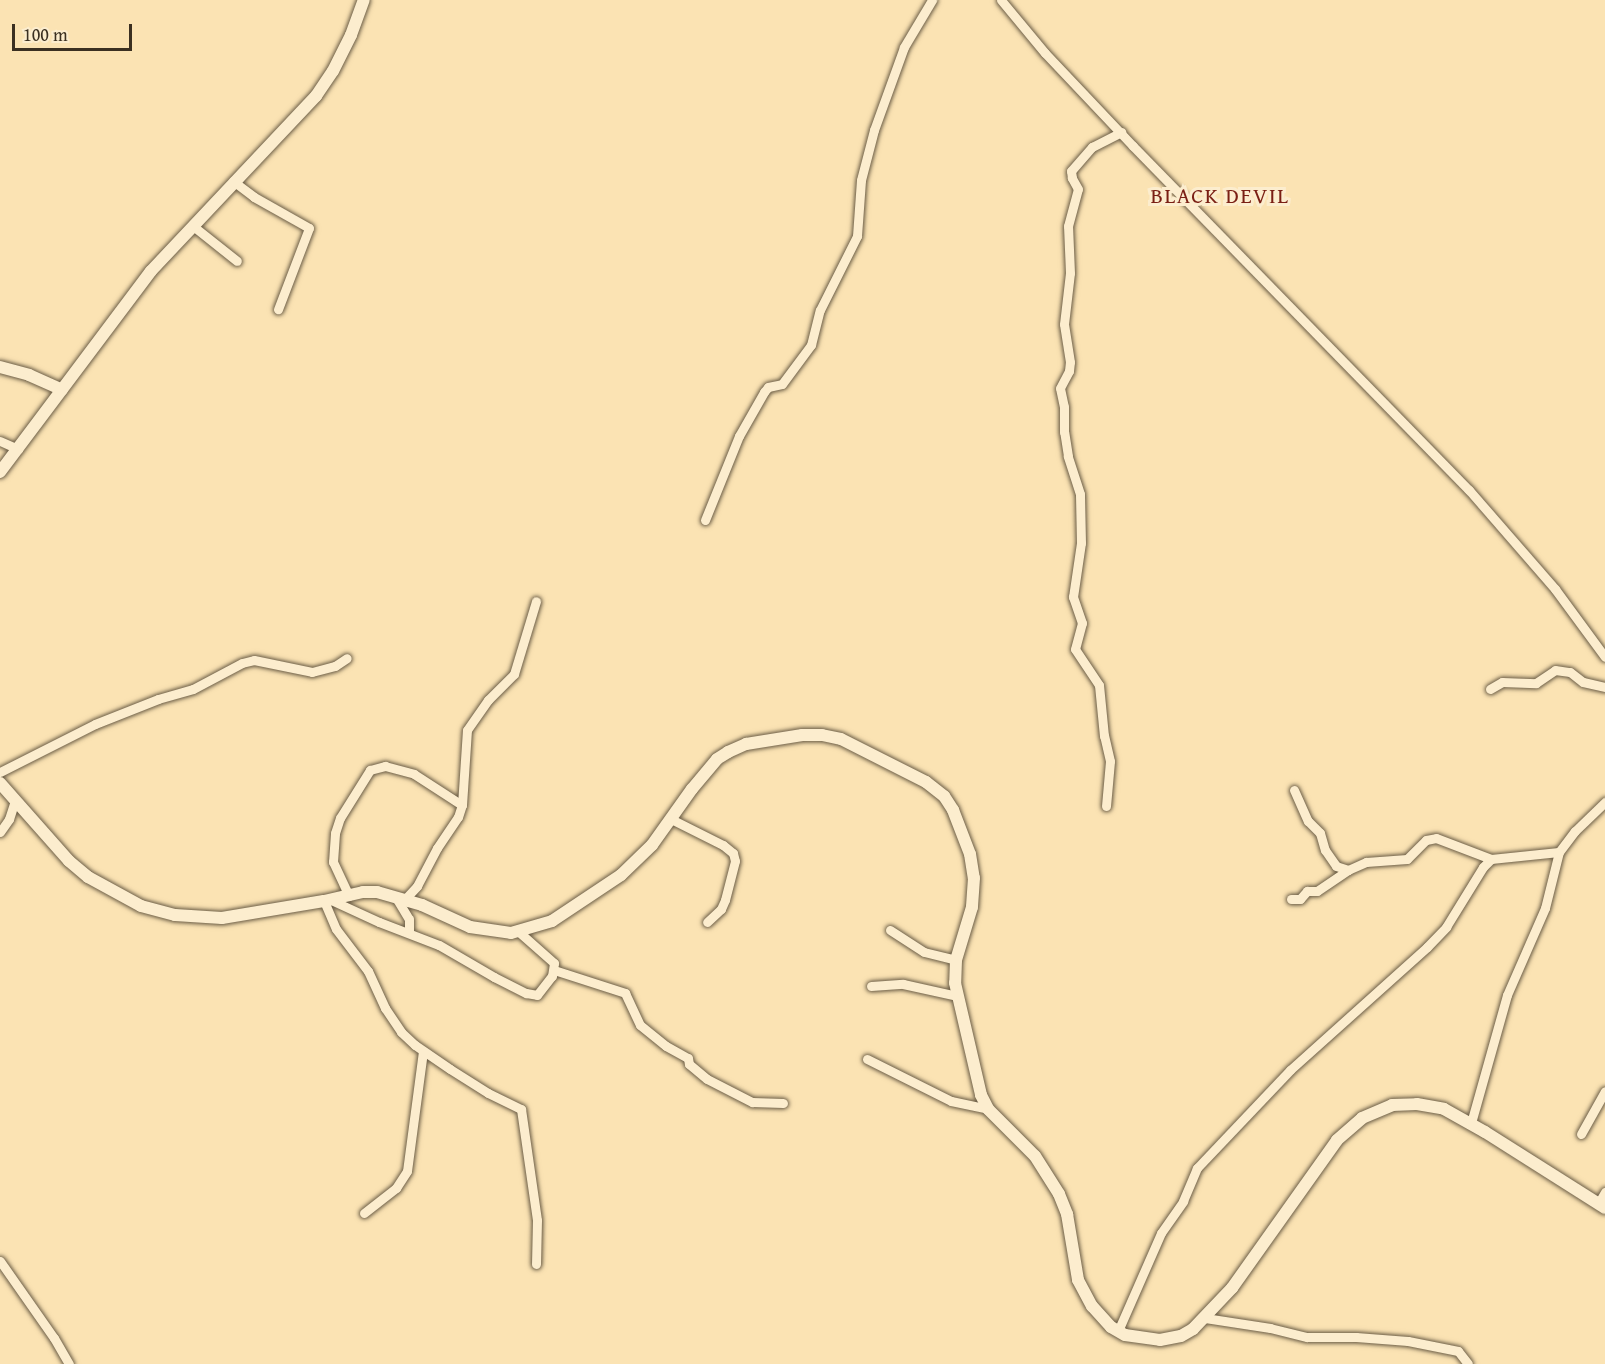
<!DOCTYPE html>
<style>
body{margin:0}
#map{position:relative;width:1605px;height:1364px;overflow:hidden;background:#fbe3b3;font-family:"Gentium Book Plus",serif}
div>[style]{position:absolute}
.roads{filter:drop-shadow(0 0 2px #6b5d46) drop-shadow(0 0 2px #6b5d46)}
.street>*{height:9px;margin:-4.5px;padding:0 4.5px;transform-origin:4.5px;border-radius:4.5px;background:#fcedce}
.secondary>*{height:12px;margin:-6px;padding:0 6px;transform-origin:6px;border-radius:6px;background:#fcedce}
span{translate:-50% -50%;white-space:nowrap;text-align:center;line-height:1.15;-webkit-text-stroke:6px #fcedce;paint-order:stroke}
.quarter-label{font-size:22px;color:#7a1f14;letter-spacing:1.5px}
.scale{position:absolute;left:12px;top:24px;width:120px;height:27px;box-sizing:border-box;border:3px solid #3b3021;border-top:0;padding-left:8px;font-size:18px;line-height:21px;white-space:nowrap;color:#3b3021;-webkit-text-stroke:4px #fcedce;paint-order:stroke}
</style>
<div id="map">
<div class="roads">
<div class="street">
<div style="left:1001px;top:0;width:69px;rotate:50.3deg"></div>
<div style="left:1045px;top:53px;width:128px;rotate:46.6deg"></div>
<div style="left:1133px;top:146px;width:481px;rotate:45.7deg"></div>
<div style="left:1469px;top:490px;width:131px;rotate:49deg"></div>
<div style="left:1555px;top:589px;width:84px;rotate:53.7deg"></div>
<div style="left:233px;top:181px;width:26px;rotate:37deg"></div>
<div style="left:254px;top:197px;width:63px;rotate:29.4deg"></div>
<div style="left:309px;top:228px;width:87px;rotate:110.9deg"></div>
<div style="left:193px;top:226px;width:56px;rotate:38.5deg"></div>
<div style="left:0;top:441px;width:20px;rotate:24deg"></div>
<div style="left:705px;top:520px;width:91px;rotate:-68deg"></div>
<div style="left:739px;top:436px;width:51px;rotate:-60.4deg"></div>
<div style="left:764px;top:392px;width:6px;rotate:-51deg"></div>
<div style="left:768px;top:387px;width:14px;rotate:-12deg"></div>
<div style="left:782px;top:384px;width:49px;rotate:-53.4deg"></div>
<div style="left:811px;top:345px;width:36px;rotate:-76deg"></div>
<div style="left:820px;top:310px;width:83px;rotate:-63.4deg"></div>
<div style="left:857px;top:236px;width:56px;rotate:-85.9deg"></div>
<div style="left:861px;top:180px;width:52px;rotate:-75.4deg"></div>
<div style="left:874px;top:130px;width:88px;rotate:-70.1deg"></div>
<div style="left:904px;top:47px;width:55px;rotate:-59.2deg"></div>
<div style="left:1490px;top:689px;width:14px;rotate:-30deg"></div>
<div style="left:1502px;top:682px;width:34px;rotate:2deg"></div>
<div style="left:1536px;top:683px;width:23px;rotate:-34deg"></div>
<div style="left:1555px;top:670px;width:15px;rotate:8deg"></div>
<div style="left:1570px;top:672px;width:16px;rotate:38deg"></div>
<div style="left:1583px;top:682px;width:23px;rotate:13deg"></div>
<div style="left:0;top:772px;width:106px;rotate:-26.8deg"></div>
<div style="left:95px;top:724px;width:68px;rotate:-21.6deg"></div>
<div style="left:158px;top:699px;width:36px;rotate:-16deg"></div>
<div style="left:193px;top:689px;width:55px;rotate:-28deg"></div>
<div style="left:242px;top:663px;width:12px;rotate:-14deg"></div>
<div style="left:254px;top:660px;width:59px;rotate:11.7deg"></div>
<div style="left:312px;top:672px;width:24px;rotate:-15deg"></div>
<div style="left:335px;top:666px;width:14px;rotate:-34deg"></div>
<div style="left:1294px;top:790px;width:34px;rotate:66deg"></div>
<div style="left:1308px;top:821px;width:17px;rotate:45deg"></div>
<div style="left:1320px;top:833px;width:18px;rotate:74deg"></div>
<div style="left:1325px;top:850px;width:19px;rotate:55deg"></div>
<div style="left:1336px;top:866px;width:13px;rotate:18deg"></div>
<div style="left:1106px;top:806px;width:45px;rotate:-84.9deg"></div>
<div style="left:1110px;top:761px;width:26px;rotate:-103deg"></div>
<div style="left:1104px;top:736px;width:51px;rotate:-95.6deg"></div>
<div style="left:1099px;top:685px;width:43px;rotate:-123.7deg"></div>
<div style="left:1075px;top:649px;width:27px;rotate:-75deg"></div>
<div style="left:1082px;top:623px;width:28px;rotate:-109deg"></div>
<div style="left:1073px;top:597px;width:55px;rotate:-81.6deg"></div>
<div style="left:1081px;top:543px;width:49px;rotate:-91.2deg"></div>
<div style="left:1080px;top:494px;width:40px;rotate:-108deg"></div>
<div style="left:1068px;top:456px;width:24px;rotate:-99deg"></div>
<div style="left:1064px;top:432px;width:25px;rotate:-90deg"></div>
<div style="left:1064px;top:407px;width:19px;rotate:-102deg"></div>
<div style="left:1060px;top:388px;width:19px;rotate:-62deg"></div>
<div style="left:1069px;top:371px;width:9px;rotate:-84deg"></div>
<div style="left:1070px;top:362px;width:38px;rotate:-99deg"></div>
<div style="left:1064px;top:324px;width:51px;rotate:-83.3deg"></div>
<div style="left:1070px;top:273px;width:47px;rotate:-92.4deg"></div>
<div style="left:1068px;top:226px;width:38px;rotate:-75deg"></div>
<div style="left:1078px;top:189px;width:13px;rotate:-119deg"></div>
<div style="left:1072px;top:178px;width:7px;rotate:-98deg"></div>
<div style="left:1071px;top:171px;width:32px;rotate:-49deg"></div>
<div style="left:1092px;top:147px;width:33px;rotate:-27deg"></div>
<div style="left:671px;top:819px;width:58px;rotate:26.6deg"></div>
<div style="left:723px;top:845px;width:13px;rotate:39deg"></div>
<div style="left:733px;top:853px;width:8px;rotate:76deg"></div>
<div style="left:735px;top:861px;width:40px;rotate:104.4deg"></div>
<div style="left:725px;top:900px;width:10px;rotate:114deg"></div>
<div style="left:721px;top:909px;width:19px;rotate:137deg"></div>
<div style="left:0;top:832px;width:16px;rotate:-55deg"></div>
<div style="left:9px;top:819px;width:19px;rotate:-72deg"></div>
<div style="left:349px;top:896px;width:38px;rotate:-115deg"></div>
<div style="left:333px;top:862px;width:29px;rotate:-86deg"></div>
<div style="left:335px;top:833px;width:16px;rotate:-72deg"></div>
<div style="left:340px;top:818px;width:57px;rotate:-58deg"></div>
<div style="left:370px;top:770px;width:16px;rotate:-15deg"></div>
<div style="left:385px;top:766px;width:30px;rotate:15deg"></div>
<div style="left:414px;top:774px;width:57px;rotate:32.9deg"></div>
<div style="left:395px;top:896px;width:27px;rotate:59deg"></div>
<div style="left:409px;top:919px;width:14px;rotate:90deg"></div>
<div style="left:405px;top:899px;width:18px;rotate:-47deg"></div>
<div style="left:417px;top:886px;width:43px;rotate:-62.2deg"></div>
<div style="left:437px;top:848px;width:37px;rotate:-56deg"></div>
<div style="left:458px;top:817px;width:13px;rotate:-72deg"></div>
<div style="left:462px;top:805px;width:75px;rotate:-86.2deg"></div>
<div style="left:467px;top:730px;width:37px;rotate:-55deg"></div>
<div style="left:488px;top:700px;width:37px;rotate:-45deg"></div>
<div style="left:514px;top:674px;width:76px;rotate:-73.2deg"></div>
<div style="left:1291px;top:899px;width:9px"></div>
<div style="left:1300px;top:899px;width:11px;rotate:-49deg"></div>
<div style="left:1307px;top:891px;width:10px"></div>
<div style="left:1317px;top:891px;width:37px;rotate:-34deg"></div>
<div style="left:1348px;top:870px;width:20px;rotate:-24deg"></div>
<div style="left:1366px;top:862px;width:41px;rotate:-4.2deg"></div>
<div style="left:1407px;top:859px;width:27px;rotate:-45deg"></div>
<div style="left:1426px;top:840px;width:10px;rotate:-11deg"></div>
<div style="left:1436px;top:838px;width:59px;rotate:20.9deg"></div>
<div style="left:331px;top:900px;width:53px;rotate:24.6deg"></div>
<div style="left:379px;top:922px;width:64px;rotate:21deg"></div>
<div style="left:439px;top:945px;width:64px;rotate:30.2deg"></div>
<div style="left:494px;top:977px;width:36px;rotate:27deg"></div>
<div style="left:526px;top:993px;width:11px;rotate:10deg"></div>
<div style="left:537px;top:995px;width:24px;rotate:-52deg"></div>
<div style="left:552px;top:976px;width:13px;rotate:-81deg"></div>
<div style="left:554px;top:963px;width:47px;rotate:-138.5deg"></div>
<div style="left:324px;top:901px;width:30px;rotate:67deg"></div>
<div style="left:336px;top:929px;width:53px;rotate:52.7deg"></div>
<div style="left:368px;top:971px;width:41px;rotate:65.3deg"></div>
<div style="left:385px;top:1008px;width:29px;rotate:56deg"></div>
<div style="left:401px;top:1032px;width:19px;rotate:43deg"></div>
<div style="left:415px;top:1045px;width:42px;rotate:34.4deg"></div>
<div style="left:450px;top:1069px;width:45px;rotate:32.3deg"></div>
<div style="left:488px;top:1093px;width:37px;rotate:26deg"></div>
<div style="left:521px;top:1109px;width:112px;rotate:81.8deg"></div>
<div style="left:537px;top:1220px;width:44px;rotate:91.3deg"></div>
<div style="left:890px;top:930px;width:40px;rotate:32.9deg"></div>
<div style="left:924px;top:952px;width:33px;rotate:14deg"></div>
<div style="left:554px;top:970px;width:75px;rotate:17.9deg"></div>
<div style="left:625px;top:993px;width:35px;rotate:65deg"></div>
<div style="left:640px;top:1025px;width:33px;rotate:39deg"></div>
<div style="left:666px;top:1046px;width:25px;rotate:29deg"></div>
<div style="left:688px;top:1058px;width:6px;rotate:81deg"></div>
<div style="left:689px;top:1064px;width:23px;rotate:40deg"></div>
<div style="left:707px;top:1079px;width:51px;rotate:27.1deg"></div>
<div style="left:752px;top:1102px;width:31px;rotate:2deg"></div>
<div style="left:871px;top:986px;width:32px;rotate:-4deg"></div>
<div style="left:903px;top:984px;width:55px;rotate:12.5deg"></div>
<div style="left:867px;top:1059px;width:94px;rotate:26.6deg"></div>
<div style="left:951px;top:1101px;width:38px;rotate:12deg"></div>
<div style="left:1471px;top:1123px;width:133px;rotate:-74.3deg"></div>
<div style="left:1507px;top:995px;width:95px;rotate:-66.4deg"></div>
<div style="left:1545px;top:908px;width:58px;rotate:-76deg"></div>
<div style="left:1559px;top:852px;width:26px;rotate:-53deg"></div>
<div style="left:1575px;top:831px;width:42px;rotate:-44deg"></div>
<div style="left:1581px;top:1134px;width:49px;rotate:-60.8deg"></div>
<div style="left:1598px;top:1204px;width:14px;rotate:-60deg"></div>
<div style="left:364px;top:1213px;width:41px;rotate:-38deg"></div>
<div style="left:396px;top:1188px;width:20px;rotate:-57deg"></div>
<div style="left:407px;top:1171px;width:121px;rotate:-82.4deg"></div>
<div style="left:0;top:1261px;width:94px;rotate:55deg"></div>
<div style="left:54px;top:1338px;width:30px;rotate:60deg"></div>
<div style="left:1205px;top:1318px;width:66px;rotate:8.7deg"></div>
<div style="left:1270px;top:1328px;width:38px;rotate:14deg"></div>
<div style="left:1307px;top:1337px;width:49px"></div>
<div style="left:1356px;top:1337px;width:52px;rotate:4.4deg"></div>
<div style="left:1408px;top:1341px;width:51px;rotate:11.3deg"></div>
<div style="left:1458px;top:1351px;width:16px;rotate:52deg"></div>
<div style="left:1118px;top:1331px;width:107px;rotate:-66.3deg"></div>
<div style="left:1161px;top:1233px;width:39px;rotate:-55deg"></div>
<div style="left:1183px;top:1201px;width:36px;rotate:-67deg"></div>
<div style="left:1197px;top:1168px;width:135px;rotate:-46.5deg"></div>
<div style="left:1290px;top:1070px;width:184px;rotate:-41.9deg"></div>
<div style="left:1427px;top:947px;width:28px;rotate:-46deg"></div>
<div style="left:1446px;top:927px;width:70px;rotate:-58.3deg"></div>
<div style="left:1483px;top:867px;width:11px;rotate:-45deg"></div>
<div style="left:1491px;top:859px;width:68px;rotate:-5.9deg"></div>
</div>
<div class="secondary">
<div style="left:0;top:367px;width:30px;rotate:15deg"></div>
<div style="left:29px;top:375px;width:36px;rotate:24deg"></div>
<div style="left:0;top:472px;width:251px;rotate:-53.1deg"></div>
<div style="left:151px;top:271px;width:241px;rotate:-46.7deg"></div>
<div style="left:316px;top:96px;width:30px;rotate:-56deg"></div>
<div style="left:333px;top:71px;width:40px;rotate:-63.4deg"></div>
<div style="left:351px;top:35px;width:37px;rotate:-70deg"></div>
<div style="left:0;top:783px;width:104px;rotate:48.5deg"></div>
<div style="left:69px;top:861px;width:25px;rotate:40deg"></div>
<div style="left:88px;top:877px;width:60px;rotate:28.7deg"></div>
<div style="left:141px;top:906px;width:35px;rotate:15deg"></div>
<div style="left:175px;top:915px;width:47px;rotate:3.7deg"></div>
<div style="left:222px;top:918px;width:103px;rotate:-9.5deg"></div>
<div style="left:324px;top:901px;width:40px;rotate:-13deg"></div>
<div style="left:363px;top:892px;width:14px"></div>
<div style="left:377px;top:892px;width:47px;rotate:16.1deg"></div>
<div style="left:422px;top:905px;width:53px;rotate:24.6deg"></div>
<div style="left:470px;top:927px;width:41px;rotate:8.3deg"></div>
<div style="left:511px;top:933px;width:43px;rotate:-16.3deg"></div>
<div style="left:552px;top:921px;width:83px;rotate:-33.7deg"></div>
<div style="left:621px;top:875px;width:43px;rotate:-44.1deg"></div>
<div style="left:652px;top:845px;width:69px;rotate:-54.5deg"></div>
<div style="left:692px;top:789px;width:39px;rotate:-50deg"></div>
<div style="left:717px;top:759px;width:13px;rotate:-32deg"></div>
<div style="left:728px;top:752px;width:20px;rotate:-24deg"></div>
<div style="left:746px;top:744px;width:57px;rotate:-9.1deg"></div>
<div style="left:802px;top:735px;width:20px"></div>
<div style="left:822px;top:735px;width:19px;rotate:12deg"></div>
<div style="left:841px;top:739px;width:95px;rotate:26.8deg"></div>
<div style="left:926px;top:782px;width:23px;rotate:38deg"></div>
<div style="left:944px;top:796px;width:17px;rotate:57deg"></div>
<div style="left:953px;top:810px;width:47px;rotate:68.9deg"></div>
<div style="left:970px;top:854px;width:24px;rotate:81deg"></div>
<div style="left:974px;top:878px;width:29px;rotate:94deg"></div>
<div style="left:972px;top:907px;width:55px;rotate:106.8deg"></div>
<div style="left:956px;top:960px;width:23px;rotate:92deg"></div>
<div style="left:955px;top:983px;width:115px;rotate:76.9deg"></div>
<div style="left:981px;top:1095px;width:16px;rotate:63deg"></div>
<div style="left:988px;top:1109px;width:66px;rotate:45deg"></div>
<div style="left:1035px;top:1156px;width:45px;rotate:57.7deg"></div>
<div style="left:1059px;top:1194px;width:22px;rotate:68deg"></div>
<div style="left:1067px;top:1214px;width:67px;rotate:80.5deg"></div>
<div style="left:1078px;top:1280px;width:30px;rotate:62deg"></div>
<div style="left:1092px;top:1306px;width:28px;rotate:48deg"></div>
<div style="left:1111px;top:1327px;width:16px;rotate:30deg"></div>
<div style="left:1125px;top:1335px;width:35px;rotate:8deg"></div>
<div style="left:1160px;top:1340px;width:21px;rotate:-11deg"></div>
<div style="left:1181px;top:1336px;width:14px;rotate:-30deg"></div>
<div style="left:1193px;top:1329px;width:57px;rotate:-46.4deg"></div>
<div style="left:1232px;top:1288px;width:181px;rotate:-54.6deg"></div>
<div style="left:1337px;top:1140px;width:33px;rotate:-41deg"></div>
<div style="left:1362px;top:1118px;width:33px;rotate:-23deg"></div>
<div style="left:1392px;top:1105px;width:25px;rotate:-2deg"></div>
<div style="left:1417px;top:1104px;width:27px;rotate:10deg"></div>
<div style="left:1444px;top:1109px;width:47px;rotate:29.3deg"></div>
<div style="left:1485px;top:1132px;width:142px;rotate:32.3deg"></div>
</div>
</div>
<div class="quarter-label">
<span style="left:1220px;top:196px">BLACK DEVIL</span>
</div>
<div class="scale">100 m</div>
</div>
